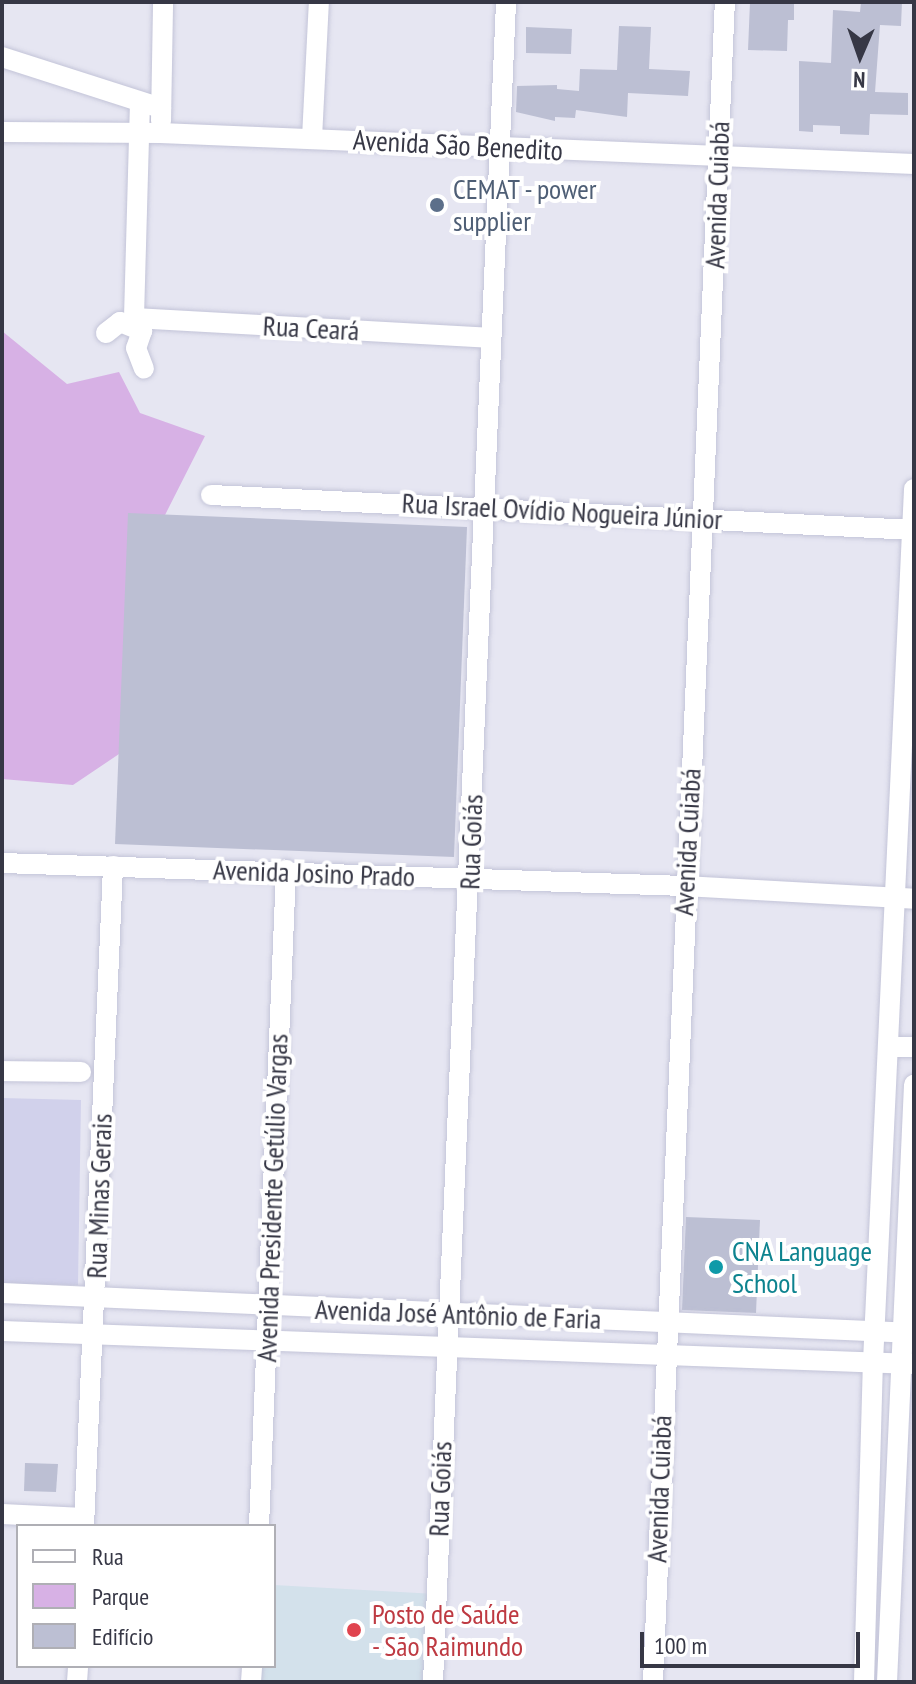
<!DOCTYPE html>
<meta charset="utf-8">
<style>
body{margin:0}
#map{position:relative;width:916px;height:1684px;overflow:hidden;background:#e6e6f2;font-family:"PT Sans Narrow",sans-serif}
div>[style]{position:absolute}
.education>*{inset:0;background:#d1d1eb}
.medical>*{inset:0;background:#d3e1eb}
.green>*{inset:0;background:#d7b1e5}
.building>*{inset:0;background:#bcbfd3}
.roads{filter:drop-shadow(0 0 2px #c3c4d8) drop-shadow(0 0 2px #c3c4d8)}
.minor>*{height:20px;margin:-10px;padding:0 10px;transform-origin:10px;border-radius:10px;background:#fff}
.dots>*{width:22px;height:22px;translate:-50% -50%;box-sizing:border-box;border:4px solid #fff;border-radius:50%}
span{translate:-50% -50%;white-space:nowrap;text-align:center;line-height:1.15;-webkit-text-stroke:8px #fff;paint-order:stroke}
.street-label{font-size:28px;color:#363745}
.service-label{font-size:28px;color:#4e5e75}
.left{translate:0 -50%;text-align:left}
.culture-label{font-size:28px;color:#0d838f}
.health-label{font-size:28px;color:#be3a42}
.frame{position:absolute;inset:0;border:4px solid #363745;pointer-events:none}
.legend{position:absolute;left:16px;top:1524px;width:260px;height:144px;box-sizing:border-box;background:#fff;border:2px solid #afafb5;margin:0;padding:10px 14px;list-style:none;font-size:24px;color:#363745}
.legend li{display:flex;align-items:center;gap:16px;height:40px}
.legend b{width:40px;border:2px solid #afafb5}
.north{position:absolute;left:820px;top:16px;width:80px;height:80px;-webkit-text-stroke:6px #fff;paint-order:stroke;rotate:182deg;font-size:22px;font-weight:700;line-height:32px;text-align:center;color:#363745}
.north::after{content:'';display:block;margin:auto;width:28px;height:36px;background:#363745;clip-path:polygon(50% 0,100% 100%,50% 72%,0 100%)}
.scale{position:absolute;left:640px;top:1632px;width:220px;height:36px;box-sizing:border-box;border:4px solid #363745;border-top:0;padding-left:10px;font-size:24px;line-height:28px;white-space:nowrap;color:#363745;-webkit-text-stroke:6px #fff;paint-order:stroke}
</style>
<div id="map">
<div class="education">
<div style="clip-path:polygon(2px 1098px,81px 1100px,78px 1285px,2px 1284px)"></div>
</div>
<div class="medical">
<div style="clip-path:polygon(274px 1585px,436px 1594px,433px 1682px,251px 1682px,252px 1666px,274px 1666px)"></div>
</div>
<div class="green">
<div style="clip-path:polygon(2px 331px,67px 384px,119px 372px,140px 413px,205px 436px,165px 515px,119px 754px,73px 785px,2px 779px)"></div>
</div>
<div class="building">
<div style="clip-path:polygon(750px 2px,794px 2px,794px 20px,788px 20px,787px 51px,748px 50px)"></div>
<div style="clip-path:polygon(861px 2px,902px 2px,901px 26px,880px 25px,875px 92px,908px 93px,908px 115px,870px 114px,869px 135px,840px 134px,840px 126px,813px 125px,813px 132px,799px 131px,799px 61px,831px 63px,833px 10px,860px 12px)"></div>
<div style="clip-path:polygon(619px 26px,651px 27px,649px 69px,690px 71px,688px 96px,628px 93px,627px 117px,576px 110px,575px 118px,555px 117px,555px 121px,516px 112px,517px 86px,557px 85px,557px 89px,579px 91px,580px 69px,617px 70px)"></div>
<div style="clip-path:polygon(526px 27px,572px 29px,571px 54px,526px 53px)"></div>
<div style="clip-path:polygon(128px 513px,467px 527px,454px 857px,115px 844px)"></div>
<div style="clip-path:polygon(686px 1217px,760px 1220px,756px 1313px,682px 1310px)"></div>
<div style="clip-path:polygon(25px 1463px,58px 1464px,56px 1492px,24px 1491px)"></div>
</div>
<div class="roads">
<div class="minor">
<div style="left:2px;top:57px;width:167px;rotate:17.8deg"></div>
<div style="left:140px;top:102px;width:216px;rotate:91.6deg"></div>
<div style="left:134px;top:318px;width:15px;rotate:58deg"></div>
<div style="left:142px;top:331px;width:18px;rotate:109deg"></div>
<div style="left:136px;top:348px;width:22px;rotate:69deg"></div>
<div style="left:161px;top:121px;width:119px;rotate:-89deg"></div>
<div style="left:2px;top:132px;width:158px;rotate:0.4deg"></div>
<div style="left:160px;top:133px;width:755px;rotate:2.35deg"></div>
<div style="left:312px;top:138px;width:136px;rotate:-87.1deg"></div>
<div style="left:134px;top:318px;width:355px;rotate:3.2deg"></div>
<div style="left:106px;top:333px;width:18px;rotate:-38deg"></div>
<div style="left:120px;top:322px;width:24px;rotate:22deg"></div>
<div style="left:211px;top:495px;width:704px;rotate:2.85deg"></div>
<div style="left:2px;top:863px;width:683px;rotate:1.93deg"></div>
<div style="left:685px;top:886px;width:229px;rotate:3.2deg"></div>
<div style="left:890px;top:1047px;width:24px"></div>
<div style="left:2px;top:1071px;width:79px;rotate:0.7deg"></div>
<div style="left:2px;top:1293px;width:913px;rotate:2.51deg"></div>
<div style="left:2px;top:1331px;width:913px;rotate:2.07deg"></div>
<div style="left:2px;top:1514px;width:82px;rotate:2.8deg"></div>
<div style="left:84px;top:1526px;width:661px;rotate:-87.48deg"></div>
<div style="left:259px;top:1526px;width:657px;rotate:-87.64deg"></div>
<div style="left:77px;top:1682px;width:16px;rotate:-86deg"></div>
<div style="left:251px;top:1682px;width:16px;rotate:-86deg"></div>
<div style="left:433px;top:1682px;width:1682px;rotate:-87.51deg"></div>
<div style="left:653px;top:1682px;width:1682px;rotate:-87.55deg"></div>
<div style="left:864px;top:1682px;width:320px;rotate:-88.4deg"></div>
<div style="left:873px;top:1362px;width:874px;rotate:-87.31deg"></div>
<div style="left:887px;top:1682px;width:598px;rotate:-87.41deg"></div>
</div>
</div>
<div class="dots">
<div style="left:437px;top:205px;background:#5c6f8a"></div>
<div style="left:716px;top:1267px;background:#0f9aa8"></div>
<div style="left:354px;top:1630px;background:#e0444e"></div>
</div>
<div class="street-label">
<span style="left:458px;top:145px;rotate:3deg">Avenida São Benedito</span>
<span style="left:717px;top:195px;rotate:-88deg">Avenida Cuiabá</span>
<span style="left:311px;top:328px;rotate:3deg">Rua Ceará</span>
<span style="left:562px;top:511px;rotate:3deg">Rua Israel Ovídio Nogueira Júnior</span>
<span style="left:471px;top:842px;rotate:-88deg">Rua Goiás</span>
<span style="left:687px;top:842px;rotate:-87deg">Avenida Cuiabá</span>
<span style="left:314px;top:873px;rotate:2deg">Avenida Josino Prado</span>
<span style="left:99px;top:1196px;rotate:-88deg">Rua Minas Gerais</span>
<span style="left:272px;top:1198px;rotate:-88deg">Avenida Presidente Getúlio Vargas</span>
<span style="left:458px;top:1314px;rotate:2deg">Avenida José Antônio de Faria</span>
<span style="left:440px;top:1489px;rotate:-88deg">Rua Goiás</span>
<span style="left:659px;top:1489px;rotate:-88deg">Avenida Cuiabá</span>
</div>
<div class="service-label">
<span class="left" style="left:453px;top:205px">CEMAT - power<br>supplier</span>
</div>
<div class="culture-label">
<span class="left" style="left:732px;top:1267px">CNA Language<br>School</span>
</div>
<div class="health-label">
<span class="left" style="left:372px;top:1630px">Posto de Saúde<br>- São Raimundo</span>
</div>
<div class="frame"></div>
<ul class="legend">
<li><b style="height:10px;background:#fff"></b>Rua</li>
<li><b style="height:22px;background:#d7b1e5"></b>Parque</li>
<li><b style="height:22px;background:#bcbfd3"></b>Edifício</li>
</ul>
<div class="north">N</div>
<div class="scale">100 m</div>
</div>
